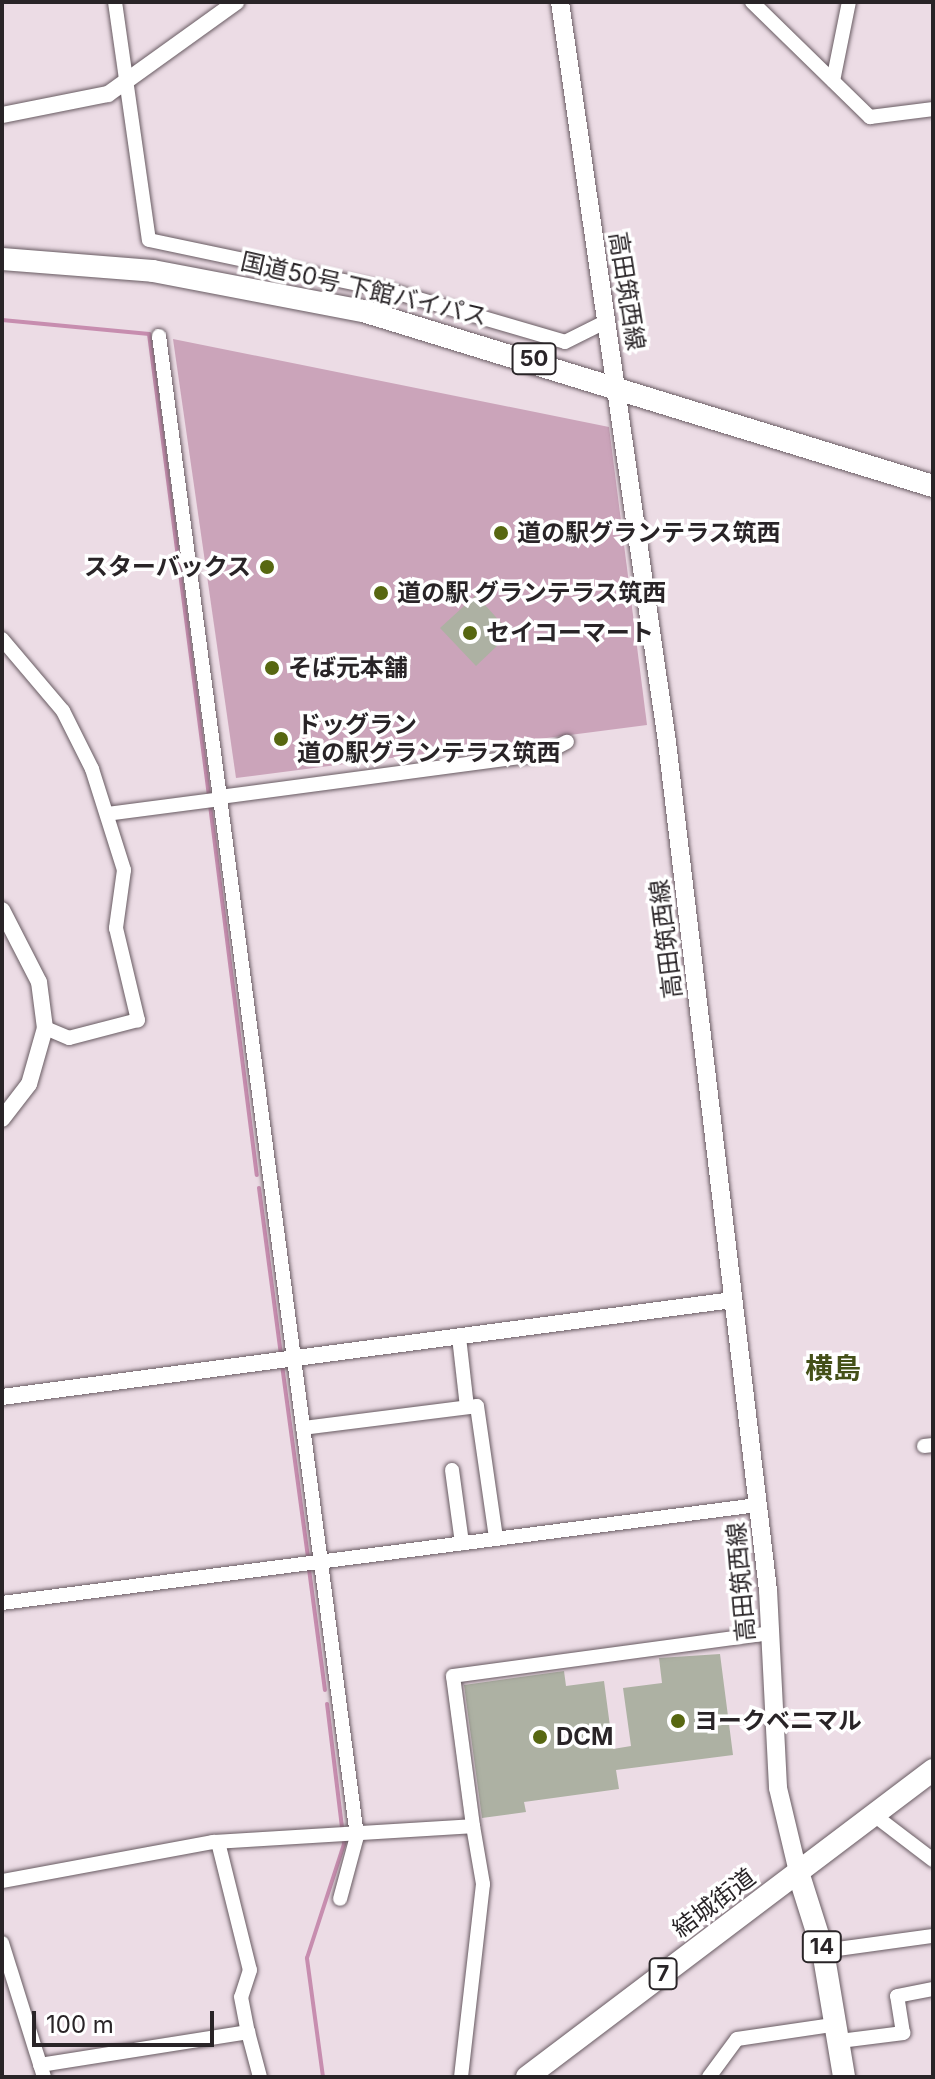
<!DOCTYPE html>
<meta charset="utf-8">
<style>
body{margin:0}
#map{position:relative;width:935px;height:2079px;overflow:hidden;background:#ecdce5;font-family:Inter,"Noto Sans JP",sans-serif}
div>[style]{position:absolute}
.green>*{inset:0;background:#cba4ba}
.stream>*{height:4px;margin:-2px;padding:0 2px;transform-origin:2px;border-radius:2px;background:#c78daf}
.building>*{inset:0;background:#adb1a3}
.roads{filter:drop-shadow(0 0 2px #685b62) drop-shadow(0 0 2px #685b62)}
.minor>*{height:14px;margin:-7px;padding:0 7px;transform-origin:7px;border-radius:7px;background:#fff}
.tertiary>*{height:16px;margin:-8px;padding:0 8px;transform-origin:8px;border-radius:8px;background:#fff}
.secondary>*{height:18px;margin:-9px;padding:0 9px;transform-origin:9px;border-radius:9px;background:#fff}
.primary>*{height:22px;margin:-11px;padding:0 11px;transform-origin:11px;border-radius:11px;background:#fff}
.trunk>*{height:22px;margin:-11px;padding:0 11px;transform-origin:11px;border-radius:11px;background:#fff}
.dots>*{width:22px;height:22px;translate:-50% -50%;box-sizing:border-box;border:4px solid #fff;border-radius:50%}
span{translate:-50% -50%;white-space:nowrap;text-align:center;line-height:1.15;-webkit-text-stroke:7px #fff;paint-order:stroke}
.shield-label span{padding:2px 6px;background:#fff;border:2px solid;border-radius:6px;-webkit-text-stroke-width:0}
.shield-label{font-size:22px;color:#292427;font-weight:700}
.street-label{font-size:24px;color:#292427}
.poi-label{font-size:24px;color:#292427;font-weight:700}
.left{translate:0 -50%;text-align:left}
.right{translate:-100% -50%;text-align:right}
.quarter-label{font-size:28px;color:#445018;font-weight:700}
.frame{position:absolute;inset:0;border:4px solid #292427;pointer-events:none}
.scale{position:absolute;left:32px;top:2011px;width:182px;height:36px;box-sizing:border-box;border:4px solid #292427;border-top:0;padding-left:10px;font-size:24px;line-height:28px;white-space:nowrap;color:#292427;-webkit-text-stroke:6px #fff;paint-order:stroke}
</style>
<div id="map">
<div class="green">
<div style="clip-path:polygon(173px 339px,609px 427px,647px 725px,236px 778px)"></div>
</div>
<div class="stream">
<div style="left:2px;top:320px;width:148px;rotate:5.4deg"></div>
<div style="left:149px;top:334px;width:466px;rotate:82.6deg"></div>
<div style="left:210px;top:805px;width:373px;rotate:82.8deg"></div>
<div style="left:259px;top:1188px;width:169px;rotate:82.5deg"></div>
<div style="left:282px;top:1365px;width:195px;rotate:82.3deg"></div>
<div style="left:309px;top:1569px;width:122px;rotate:82.5deg"></div>
<div style="left:323px;top:2077px;width:120px;rotate:-97.7deg"></div>
<div style="left:307px;top:1958px;width:120px;rotate:-72deg"></div>
<div style="left:344px;top:1844px;width:141px;rotate:-96.9deg"></div>
</div>
<div class="building">
<div style="clip-path:polygon(476px 595px,504px 626px,490px 638px,497px 646px,476px 666px,440px 628px)"></div>
<div style="clip-path:polygon(720px 1654px,733px 1755px,616px 1770px,619px 1789px,524px 1802px,526px 1812px,482px 1818px,464px 1685px,564px 1671px,566px 1686px,604px 1681px,613px 1749px,631px 1746px,623px 1688px,662px 1683px,659px 1658px)"></div>
</div>
<div class="roads">
<div class="minor">
<div style="left:115px;top:2px;width:240px;rotate:81.9deg"></div>
<div style="left:149px;top:240px;width:247px;rotate:11.9deg"></div>
<div style="left:391px;top:291px;width:181px;rotate:16.3deg"></div>
<div style="left:565px;top:342px;width:47px;rotate:-26.6deg"></div>
<div style="left:752px;top:2px;width:165px;rotate:44.3deg"></div>
<div style="left:870px;top:117px;width:64px;rotate:-7.2deg"></div>
<div style="left:833px;top:81px;width:81px;rotate:-78.6deg"></div>
<div style="left:159px;top:336px;width:1513px;rotate:82.48deg"></div>
<div style="left:357px;top:1836px;width:65px;rotate:105.1deg"></div>
<div style="left:2px;top:639px;width:94px;rotate:49.7deg"></div>
<div style="left:63px;top:711px;width:65px;rotate:63.4deg"></div>
<div style="left:92px;top:769px;width:106px;rotate:72.4deg"></div>
<div style="left:124px;top:870px;width:59px;rotate:97.9deg"></div>
<div style="left:116px;top:928px;width:95px;rotate:76.6deg"></div>
<div style="left:138px;top:1020px;width:71px;rotate:165.4deg"></div>
<div style="left:69px;top:1038px;width:26px;rotate:-157deg"></div>
<div style="left:220px;top:797px;width:327px;rotate:-7.6deg"></div>
<div style="left:544px;top:754px;width:26px;rotate:-28deg"></div>
<div style="left:107px;top:814px;width:115px;rotate:-7.5deg"></div>
<div style="left:459px;top:1337px;width:70px;rotate:83.5deg"></div>
<div style="left:303px;top:1428px;width:175px;rotate:-7.2deg"></div>
<div style="left:477px;top:1406px;width:133px;rotate:81.8deg"></div>
<div style="left:924px;top:1446px;width:9px;rotate:-6deg"></div>
<div style="left:452px;top:1470px;width:74px;rotate:82.2deg"></div>
<div style="left:2px;top:1603px;width:762px;rotate:-7.39deg"></div>
<div style="left:874px;top:1815px;width:74px;rotate:37.3deg"></div>
<div style="left:473px;top:1826px;width:151px;rotate:-97.6deg"></div>
<div style="left:453px;top:1676px;width:320px;rotate:-7.7deg"></div>
<div style="left:218px;top:1842px;width:132px;rotate:76deg"></div>
<div style="left:250px;top:1970px;width:28px;rotate:108deg"></div>
<div style="left:241px;top:1997px;width:36px;rotate:79deg"></div>
<div style="left:2px;top:1881px;width:215px;rotate:-10.5deg"></div>
<div style="left:213px;top:1842px;width:260px;rotate:-3.5deg"></div>
<div style="left:473px;top:1826px;width:59px;rotate:80.2deg"></div>
<div style="left:483px;top:1884px;width:194px;rotate:96.5deg"></div>
<div style="left:2px;top:1943px;width:140px;rotate:72.6deg"></div>
<div style="left:823px;top:1951px;width:111px;rotate:-7.8deg"></div>
<div style="left:840px;top:2041px;width:64px;rotate:-7.2deg"></div>
<div style="left:903px;top:2033px;width:37px;rotate:-99deg"></div>
<div style="left:897px;top:1996px;width:37px;rotate:-11deg"></div>
<div style="left:40px;top:2065px;width:211px;rotate:-9deg"></div>
<div style="left:248px;top:2032px;width:47px;rotate:75.1deg"></div>
<div style="left:709px;top:2077px;width:47px;rotate:-53.6deg"></div>
<div style="left:737px;top:2039px;width:102px;rotate:-8.4deg"></div>
</div>
<div class="tertiary">
<div style="left:2px;top:115px;width:108px;rotate:-11.2deg"></div>
<div style="left:108px;top:94px;width:158px;rotate:-35.7deg"></div>
<div style="left:2px;top:910px;width:81px;rotate:62.8deg"></div>
<div style="left:39px;top:982px;width:46px;rotate:82.6deg"></div>
<div style="left:45px;top:1028px;width:58px;rotate:105.9deg"></div>
<div style="left:29px;top:1084px;width:44px;rotate:127.6deg"></div>
<div style="left:2px;top:1397px;width:737px;rotate:-7.56deg"></div>
</div>
<div class="secondary">
<div style="left:560px;top:2px;width:748px;rotate:81.77deg"></div>
<div style="left:667px;top:742px;width:854px;rotate:83.21deg"></div>
<div style="left:768px;top:1590px;width:198px;rotate:87.1deg"></div>
<div style="left:778px;top:1788px;width:86px;rotate:76.6deg"></div>
</div>
<div class="primary">
<div style="left:798px;top:1872px;width:83px;rotate:72.4deg"></div>
<div style="left:823px;top:1951px;width:128px;rotate:80.5deg"></div>
<div style="left:527px;top:2077px;width:509px;rotate:-37.1deg"></div>
</div>
<div class="trunk">
<div style="left:2px;top:259px;width:151px;rotate:4.5deg"></div>
<div style="left:153px;top:271px;width:214px;rotate:10.8deg"></div>
<div style="left:363px;top:311px;width:596px;rotate:17.07deg"></div>
</div>
</div>
<div class="dots">
<div style="left:501px;top:533px;background:#576711"></div>
<div style="left:267px;top:567px;background:#576711"></div>
<div style="left:381px;top:593px;background:#576711"></div>
<div style="left:470px;top:633px;background:#576711"></div>
<div style="left:272px;top:668px;background:#576711"></div>
<div style="left:281px;top:739px;background:#576711"></div>
<div style="left:678px;top:1721px;background:#576711"></div>
<div style="left:540px;top:1737px;background:#576711"></div>
</div>
<div class="shield-label">
<span style="left:534px;top:359px">50</span>
<span style="left:822px;top:1947px">14</span>
<span style="left:663px;top:1974px">7</span>
</div>
<div class="street-label">
<span style="left:364px;top:289px;rotate:13deg">国道50号 下館バイパス</span>
<span style="left:627px;top:291px;rotate:81deg">高田筑西線</span>
<span style="left:666px;top:939px;rotate:-97deg">高田筑西線</span>
<span style="left:741px;top:1582px;rotate:-95deg">高田筑西線</span>
<span style="left:714px;top:1903px;rotate:-37deg">結城街道</span>
</div>
<div class="poi-label">
<span class="left" style="left:517px;top:533px">道の駅グランテラス筑西</span>
<span class="right" style="left:251px;top:567px">スターバックス</span>
<span class="left" style="left:397px;top:593px">道の駅 グランテラス筑西</span>
<span class="left" style="left:486px;top:633px">セイコーマート</span>
<span class="left" style="left:288px;top:668px">そば元本舗</span>
<span class="left" style="left:297px;top:739px">ドッグラン<br>道の駅グランテラス筑西</span>
<span class="left" style="left:694px;top:1721px">ヨークベニマル</span>
<span class="left" style="left:556px;top:1737px">DCM</span>
</div>
<div class="quarter-label">
<span style="left:833px;top:1368px">横島</span>
</div>
<div class="frame"></div>
<div class="scale">100 m</div>
</div>
